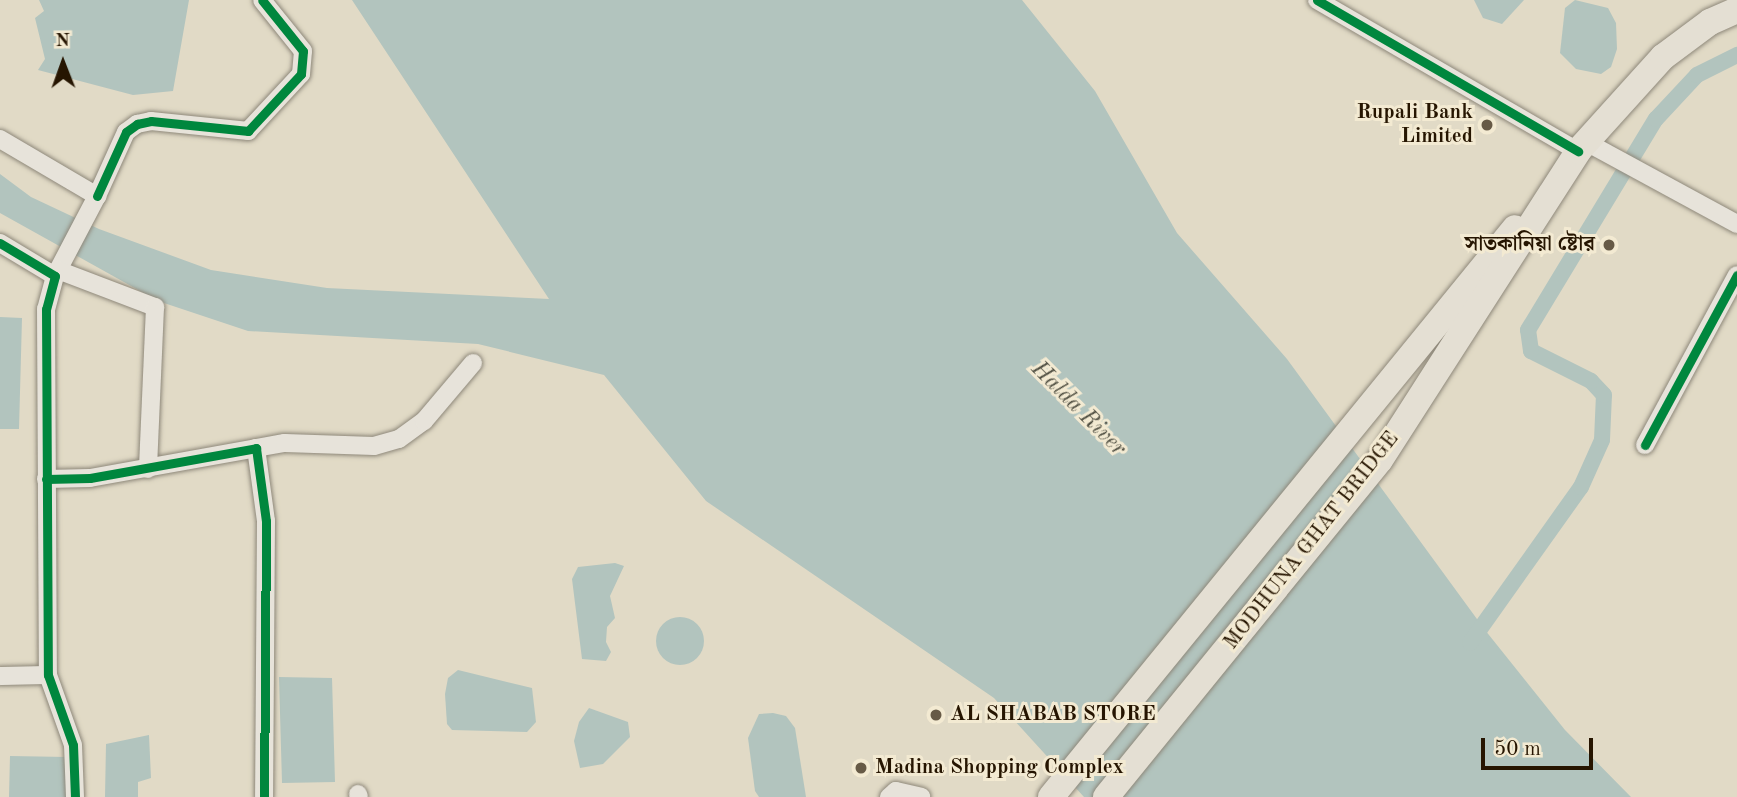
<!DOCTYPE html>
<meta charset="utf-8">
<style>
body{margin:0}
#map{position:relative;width:1737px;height:797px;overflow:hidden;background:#e1dac6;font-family:"Old Standard TT","Noto Serif Bengali",serif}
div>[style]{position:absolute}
.water>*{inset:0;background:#b2c4be}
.round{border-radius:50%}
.canal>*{height:16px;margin:-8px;padding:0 8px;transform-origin:8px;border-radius:8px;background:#b2c4be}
.roads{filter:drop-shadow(0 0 2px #8e887a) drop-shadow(0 0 2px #8e887a)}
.minor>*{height:18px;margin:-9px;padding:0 9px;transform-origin:9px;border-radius:9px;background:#e7e3da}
.primary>*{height:26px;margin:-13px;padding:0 13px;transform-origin:13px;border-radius:13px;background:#e4dfd3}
.cycleway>*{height:9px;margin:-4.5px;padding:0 4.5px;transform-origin:4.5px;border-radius:4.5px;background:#00873e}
.dots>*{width:19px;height:19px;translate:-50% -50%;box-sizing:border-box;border:4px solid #f3ead2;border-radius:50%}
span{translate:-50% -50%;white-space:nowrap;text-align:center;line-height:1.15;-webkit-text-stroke:6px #f3ead2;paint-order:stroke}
.poi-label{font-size:21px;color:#261501;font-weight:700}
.right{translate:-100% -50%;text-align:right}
.left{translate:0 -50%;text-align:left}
.street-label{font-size:21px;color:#261501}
.water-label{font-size:23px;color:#504f42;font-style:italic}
.north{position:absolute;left:28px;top:28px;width:70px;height:70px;-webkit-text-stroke:5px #f3ead2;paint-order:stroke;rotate:359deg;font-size:19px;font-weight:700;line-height:28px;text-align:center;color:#261501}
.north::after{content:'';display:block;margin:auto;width:24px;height:32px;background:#261501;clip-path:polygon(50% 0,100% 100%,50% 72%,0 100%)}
.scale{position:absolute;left:1481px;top:738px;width:112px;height:32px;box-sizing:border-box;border:4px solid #261501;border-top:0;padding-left:9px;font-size:21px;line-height:24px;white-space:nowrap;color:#261501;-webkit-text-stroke:5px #f3ead2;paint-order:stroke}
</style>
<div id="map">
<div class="water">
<div style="clip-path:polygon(39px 0,189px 0,173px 91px,133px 95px,38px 70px,45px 59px,35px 18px,44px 11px)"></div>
<div style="clip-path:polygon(352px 0,1022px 0,1095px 91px,1177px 233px,1287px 359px,1485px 630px,1565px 730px,1631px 797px,1084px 797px,994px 698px,706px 501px,604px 375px,478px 344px,248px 331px,158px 301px,0 213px,0 174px,31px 197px,99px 229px,211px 270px,327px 288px,549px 299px)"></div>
<div style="clip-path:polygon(1474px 0,1524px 0,1502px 24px,1483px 18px)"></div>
<div style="clip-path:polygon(1575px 0,1608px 8px,1616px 23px,1617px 49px,1611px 67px,1601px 74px,1576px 69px,1560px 53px,1565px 8px)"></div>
<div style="clip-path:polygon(0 317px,22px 318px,19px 429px,0 429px)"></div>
<div style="clip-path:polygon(615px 563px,624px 566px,610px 596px,615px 618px,607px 627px,606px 642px,611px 652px,606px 661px,582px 659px,572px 579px,578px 567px)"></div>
<div class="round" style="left:656px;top:617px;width:48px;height:48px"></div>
<div style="clip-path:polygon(458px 670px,532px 688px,536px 722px,527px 732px,452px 730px,447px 724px,445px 694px,448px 678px)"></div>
<div style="clip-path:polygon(279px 677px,332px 678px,335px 782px,282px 783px)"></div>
<div style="clip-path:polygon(589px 708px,628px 722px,630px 737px,603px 764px,580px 768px,574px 741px,579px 722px)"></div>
<div style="clip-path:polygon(773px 713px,786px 716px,795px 728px,806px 797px,759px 797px,755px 791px,748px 738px,759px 714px)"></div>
<div style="clip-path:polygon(149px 735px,151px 778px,138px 782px,138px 797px,105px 797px,106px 744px)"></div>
<div style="clip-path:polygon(10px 756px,67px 757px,66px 797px,9px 797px)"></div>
</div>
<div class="canal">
<div style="left:1470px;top:643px;width:191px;rotate:-54.6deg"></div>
<div style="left:1581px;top:487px;width:51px;rotate:-65.9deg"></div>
<div style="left:1602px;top:440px;width:45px;rotate:-87.5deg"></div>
<div style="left:1604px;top:395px;width:19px;rotate:-133deg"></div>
<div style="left:1591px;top:381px;width:67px;rotate:-153.4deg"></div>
<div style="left:1531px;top:351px;width:21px;rotate:-98deg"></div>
<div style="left:1528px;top:330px;width:247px;rotate:-58.8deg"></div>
<div style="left:1656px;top:119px;width:60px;rotate:-47deg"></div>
<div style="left:1697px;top:75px;width:45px;rotate:-26.6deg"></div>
</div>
<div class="roads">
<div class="minor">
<div style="left:1317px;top:0;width:302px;rotate:30.1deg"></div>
<div style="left:0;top:139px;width:113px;rotate:30.4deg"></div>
<div style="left:97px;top:196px;width:90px;rotate:117.7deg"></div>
<div style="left:1586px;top:142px;width:172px;rotate:28.5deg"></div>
<div style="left:97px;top:196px;width:70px;rotate:-65.6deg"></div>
<div style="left:126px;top:132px;width:14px;rotate:-36deg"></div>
<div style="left:137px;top:124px;width:14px;rotate:-12deg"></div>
<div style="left:151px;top:121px;width:98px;rotate:5.9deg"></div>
<div style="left:248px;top:131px;width:78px;rotate:-47.1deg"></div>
<div style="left:301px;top:74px;width:23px;rotate:-85deg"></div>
<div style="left:303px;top:51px;width:65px;rotate:-128.8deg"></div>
<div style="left:0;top:243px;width:64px;rotate:31deg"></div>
<div style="left:55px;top:276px;width:34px;rotate:105deg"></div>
<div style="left:46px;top:309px;width:366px;rotate:89.7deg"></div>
<div style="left:48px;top:675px;width:74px;rotate:70.3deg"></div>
<div style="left:73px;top:745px;width:52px;rotate:87.8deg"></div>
<div style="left:58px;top:270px;width:104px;rotate:20.9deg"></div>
<div style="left:155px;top:307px;width:162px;rotate:92.5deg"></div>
<div style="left:1645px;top:445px;width:193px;rotate:-61.6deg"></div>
<div style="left:256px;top:448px;width:29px;rotate:-10deg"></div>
<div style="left:285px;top:443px;width:89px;rotate:1.9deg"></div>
<div style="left:374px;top:446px;width:26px;rotate:-16deg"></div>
<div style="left:399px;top:439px;width:31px;rotate:-36deg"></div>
<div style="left:424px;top:421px;width:76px;rotate:-49.8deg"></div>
<div style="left:46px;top:479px;width:44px;rotate:-1.3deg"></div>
<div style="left:90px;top:478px;width:169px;rotate:-10.2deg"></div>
<div style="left:256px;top:448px;width:74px;rotate:82.2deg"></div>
<div style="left:266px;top:521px;width:276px;rotate:90.4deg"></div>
<div style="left:0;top:676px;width:48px;rotate:-1.2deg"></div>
<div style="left:358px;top:794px;width:3px;rotate:72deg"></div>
<div style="left:889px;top:797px;width:9px;rotate:-41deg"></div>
<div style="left:896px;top:791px;width:26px;rotate:13deg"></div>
</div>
<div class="primary">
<div style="left:1051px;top:797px;width:734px;rotate:-50.8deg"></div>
<div style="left:1106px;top:797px;width:434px;rotate:-50.9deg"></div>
<div style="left:1380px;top:460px;width:367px;rotate:-57.3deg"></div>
<div style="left:1578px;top:151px;width:127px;rotate:-47.9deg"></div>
<div style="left:1663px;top:57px;width:59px;rotate:-36.7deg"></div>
<div style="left:1710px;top:22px;width:30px;rotate:-24deg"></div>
</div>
</div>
<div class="cycleway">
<div style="left:1317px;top:0;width:302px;rotate:30.1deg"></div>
<div style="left:97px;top:196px;width:70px;rotate:-65.6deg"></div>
<div style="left:126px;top:132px;width:14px;rotate:-36deg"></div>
<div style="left:137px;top:124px;width:14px;rotate:-12deg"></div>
<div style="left:151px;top:121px;width:98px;rotate:5.9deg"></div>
<div style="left:248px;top:131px;width:78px;rotate:-47.1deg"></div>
<div style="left:301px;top:74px;width:23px;rotate:-85deg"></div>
<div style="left:303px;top:51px;width:65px;rotate:-128.8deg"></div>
<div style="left:0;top:243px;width:64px;rotate:31deg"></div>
<div style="left:55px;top:276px;width:34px;rotate:105deg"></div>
<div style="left:46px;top:309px;width:366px;rotate:89.7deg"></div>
<div style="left:48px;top:675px;width:74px;rotate:70.3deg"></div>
<div style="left:73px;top:745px;width:52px;rotate:87.8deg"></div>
<div style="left:1645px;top:445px;width:193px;rotate:-61.6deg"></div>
<div style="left:46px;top:479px;width:44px;rotate:-1.3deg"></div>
<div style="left:90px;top:478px;width:169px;rotate:-10.2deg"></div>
<div style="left:256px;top:448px;width:74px;rotate:82.2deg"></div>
<div style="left:266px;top:521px;width:276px;rotate:90.4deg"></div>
</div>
<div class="dots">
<div style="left:1487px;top:125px;background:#675a46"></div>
<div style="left:1609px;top:245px;background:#675a46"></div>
<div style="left:936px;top:715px;background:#675a46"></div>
<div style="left:861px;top:768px;background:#675a46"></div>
</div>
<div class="poi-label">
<span class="right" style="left:1473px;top:125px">Rupali Bank<br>Limited</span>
<span class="right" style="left:1595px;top:245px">সাতকানিয়া ষ্টোর</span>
<span class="left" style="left:950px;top:715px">AL SHABAB STORE</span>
<span class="left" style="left:875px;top:768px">Madina Shopping Complex</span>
</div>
<div class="street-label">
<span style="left:1312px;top:541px;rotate:-52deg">MODHUNA GHAT BRIDGE</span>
</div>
<div class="water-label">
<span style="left:1078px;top:409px;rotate:45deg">Halda River</span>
</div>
<div class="north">N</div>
<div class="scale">50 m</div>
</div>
